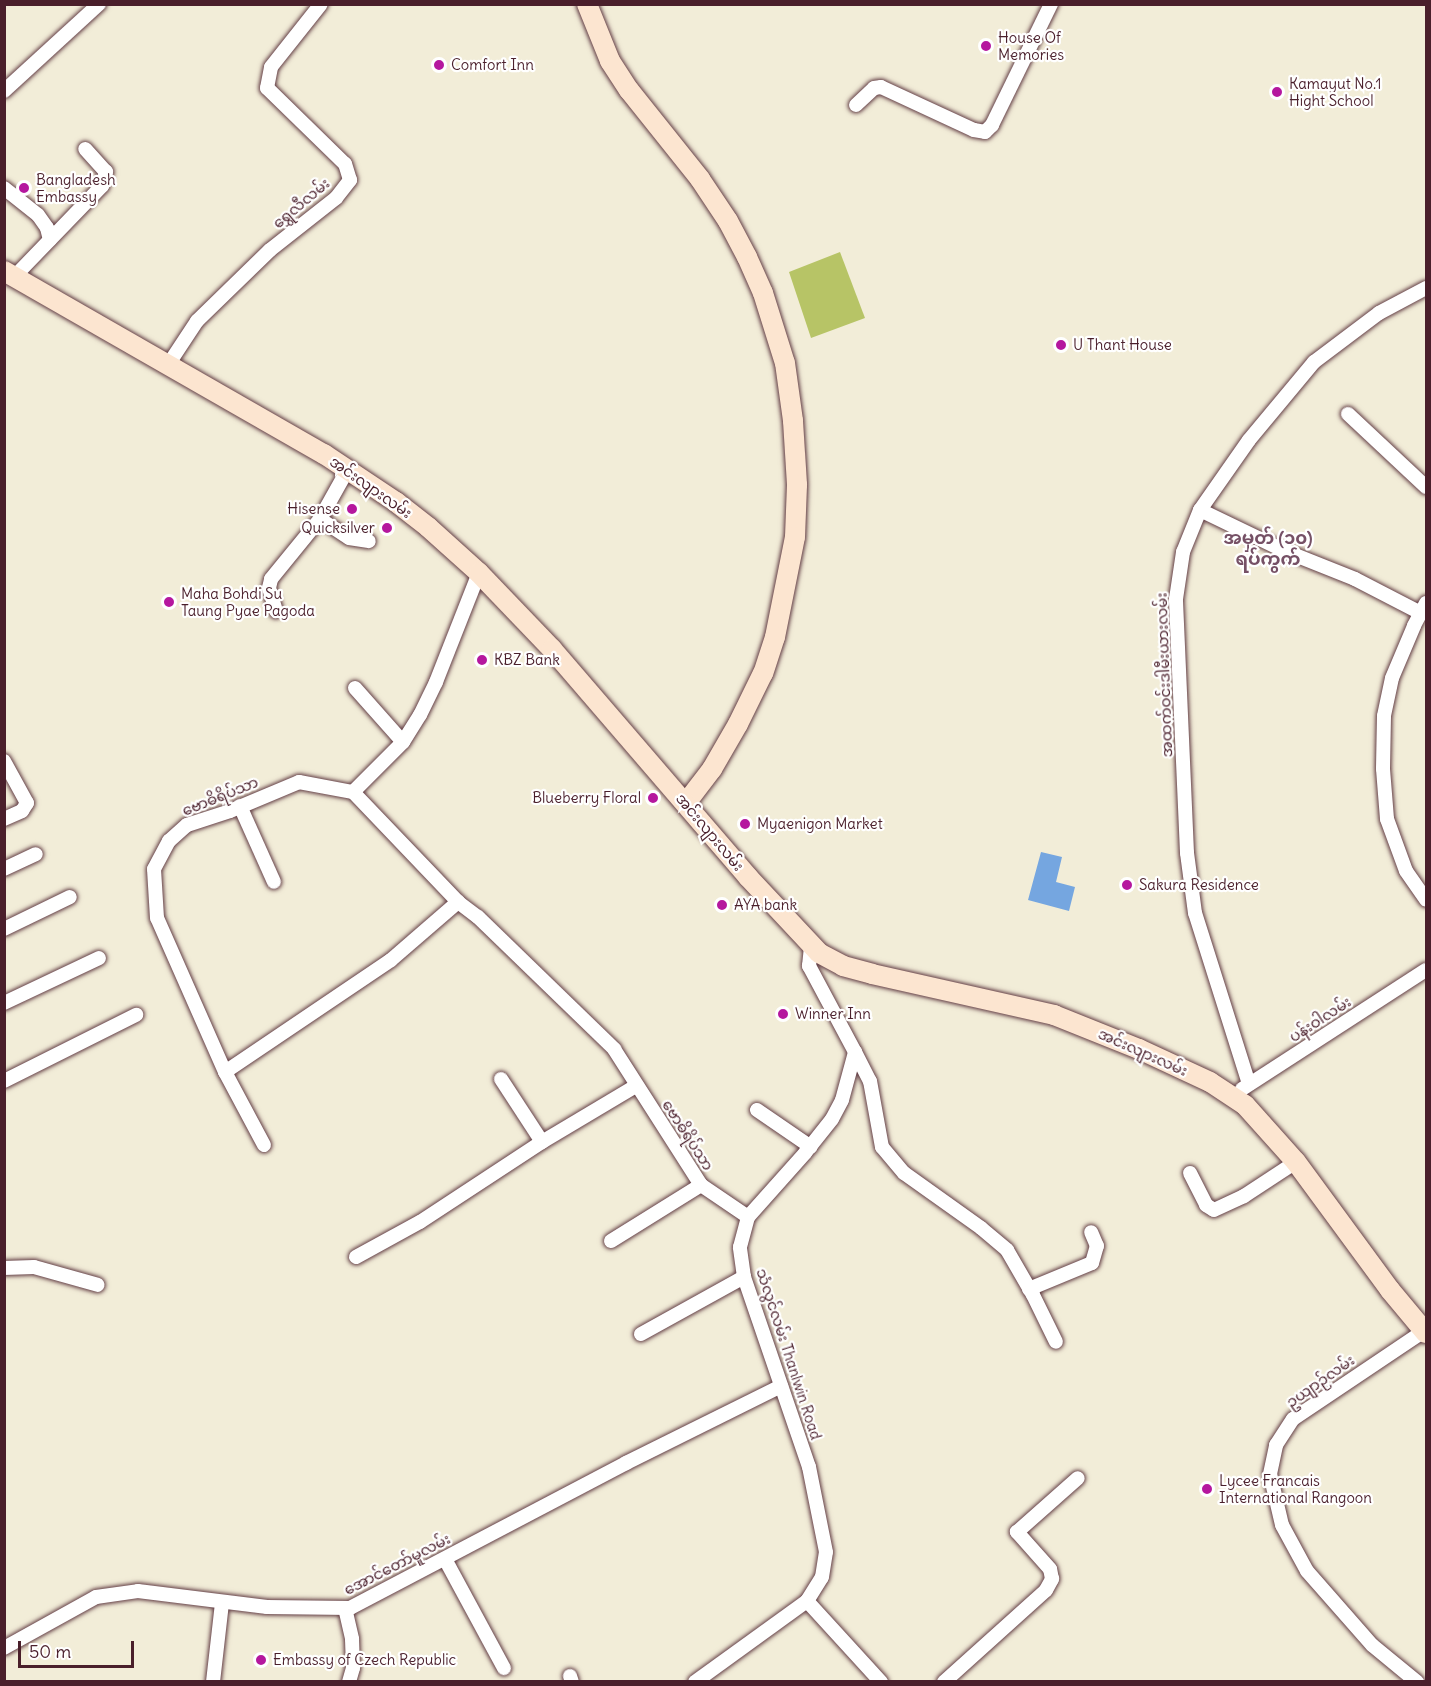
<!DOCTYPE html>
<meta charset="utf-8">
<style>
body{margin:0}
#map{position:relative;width:1431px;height:1686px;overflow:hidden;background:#f2edd8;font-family:Delius,"Noto Sans Myanmar",sans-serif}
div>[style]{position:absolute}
.green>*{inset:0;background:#b7c466}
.water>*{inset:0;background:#75a6e0}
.roads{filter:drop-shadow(0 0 2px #633e45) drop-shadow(0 0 2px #633e45)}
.street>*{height:14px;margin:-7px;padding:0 7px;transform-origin:7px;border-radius:7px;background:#fff}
.secondary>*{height:20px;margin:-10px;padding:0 10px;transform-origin:10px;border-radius:10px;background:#fce5d0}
.dots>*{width:16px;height:16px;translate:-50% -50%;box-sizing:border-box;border:3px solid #fff;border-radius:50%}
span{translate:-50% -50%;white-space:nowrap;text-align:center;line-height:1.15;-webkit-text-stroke:4.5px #fff;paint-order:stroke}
.poi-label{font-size:15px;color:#4a1f2b}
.left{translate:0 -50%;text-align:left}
.right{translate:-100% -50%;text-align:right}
.street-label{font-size:15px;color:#4a1f2b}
.quarter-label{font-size:18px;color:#765166;font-weight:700}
.frame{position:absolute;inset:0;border:6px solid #4a1f2b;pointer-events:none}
.scale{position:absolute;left:18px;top:1641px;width:116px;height:27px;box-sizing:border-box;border:3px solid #4a1f2b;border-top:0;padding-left:8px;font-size:18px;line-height:21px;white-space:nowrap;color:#4a1f2b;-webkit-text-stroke:4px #fff;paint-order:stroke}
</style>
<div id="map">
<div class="green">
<div style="clip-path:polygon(840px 252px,865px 318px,811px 338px,789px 272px)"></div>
</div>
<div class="water">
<div style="clip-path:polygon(1041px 852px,1062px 857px,1056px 882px,1075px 887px,1069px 911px,1028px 900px)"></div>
</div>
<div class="roads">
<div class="street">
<div style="left:4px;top:91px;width:129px;rotate:-42.5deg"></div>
<div style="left:856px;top:105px;width:25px;rotate:-43deg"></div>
<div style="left:874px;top:88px;width:7px;rotate:-8deg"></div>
<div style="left:881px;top:87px;width:102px;rotate:24.8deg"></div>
<div style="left:974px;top:130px;width:11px;rotate:10deg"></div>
<div style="left:985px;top:132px;width:10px;rotate:-45deg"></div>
<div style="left:992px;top:125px;width:135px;rotate:-64deg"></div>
<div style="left:4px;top:188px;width:43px;rotate:38.5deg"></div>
<div style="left:38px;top:215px;width:16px;rotate:55deg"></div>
<div style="left:47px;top:228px;width:12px;rotate:76deg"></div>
<div style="left:14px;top:277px;width:127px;rotate:-46deg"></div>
<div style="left:102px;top:186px;width:15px;rotate:-74deg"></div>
<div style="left:106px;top:172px;width:31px;rotate:-132deg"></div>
<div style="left:168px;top:365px;width:53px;rotate:-56.6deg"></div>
<div style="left:197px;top:321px;width:102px;rotate:-44.2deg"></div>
<div style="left:270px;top:250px;width:84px;rotate:-38.2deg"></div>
<div style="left:336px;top:198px;width:23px;rotate:-52deg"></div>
<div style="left:350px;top:180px;width:17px;rotate:-107deg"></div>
<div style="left:345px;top:164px;width:109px;rotate:-135.7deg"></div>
<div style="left:267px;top:88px;width:21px;rotate:-79deg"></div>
<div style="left:271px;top:67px;width:80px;rotate:-51.6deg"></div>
<div style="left:1348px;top:414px;width:107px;rotate:43.1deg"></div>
<div style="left:1200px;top:510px;width:94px;rotate:25.8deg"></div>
<div style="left:1285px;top:551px;width:75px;rotate:21.8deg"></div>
<div style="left:1355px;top:579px;width:74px;rotate:27.3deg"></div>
<div style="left:320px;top:519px;width:35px;rotate:33deg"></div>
<div style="left:349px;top:538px;width:20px;rotate:9deg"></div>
<div style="left:1426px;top:603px;width:26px;rotate:118deg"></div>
<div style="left:1414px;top:626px;width:56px;rotate:112.9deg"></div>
<div style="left:1392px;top:678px;width:39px;rotate:102deg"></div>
<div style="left:1384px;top:716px;width:53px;rotate:91.1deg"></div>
<div style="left:1383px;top:769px;width:50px;rotate:85.4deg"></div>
<div style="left:1387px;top:819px;width:55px;rotate:69.9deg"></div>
<div style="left:1406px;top:871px;width:35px;rotate:55deg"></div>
<div style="left:276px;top:611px;width:24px;rotate:-107deg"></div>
<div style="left:269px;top:588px;width:9px;rotate:-77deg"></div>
<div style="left:271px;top:579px;width:77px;rotate:-50.8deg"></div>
<div style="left:320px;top:519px;width:57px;rotate:-60.8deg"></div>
<div style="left:355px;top:688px;width:72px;rotate:48.4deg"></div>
<div style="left:4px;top:761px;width:48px;rotate:61.3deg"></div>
<div style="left:27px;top:803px;width:9px;rotate:122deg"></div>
<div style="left:22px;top:811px;width:20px;rotate:156deg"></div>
<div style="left:353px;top:792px;width:71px;rotate:-45deg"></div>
<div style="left:403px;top:742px;width:32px;rotate:-58deg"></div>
<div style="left:420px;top:715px;width:37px;rotate:-64deg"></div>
<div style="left:436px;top:682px;width:117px;rotate:-68.5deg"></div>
<div style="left:240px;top:806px;width:83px;rotate:65.9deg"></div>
<div style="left:4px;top:869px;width:35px;rotate:-25deg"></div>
<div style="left:4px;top:929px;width:73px;rotate:-25.9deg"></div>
<div style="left:4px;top:1003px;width:105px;rotate:-25.3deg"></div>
<div style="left:855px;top:1052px;width:33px;rotate:63deg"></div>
<div style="left:870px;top:1081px;width:67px;rotate:79.7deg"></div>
<div style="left:882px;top:1147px;width:34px;rotate:50deg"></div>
<div style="left:904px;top:1173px;width:95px;rotate:35.5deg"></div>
<div style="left:981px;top:1228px;width:34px;rotate:40deg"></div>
<div style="left:1007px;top:1250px;width:52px;rotate:60deg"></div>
<div style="left:1033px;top:1295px;width:52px;rotate:63.9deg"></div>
<div style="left:225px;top:1072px;width:200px;rotate:-34deg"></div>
<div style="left:391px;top:960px;width:89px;rotate:-40.9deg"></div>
<div style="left:501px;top:1079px;width:75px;rotate:56.9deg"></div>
<div style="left:4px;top:1081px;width:148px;rotate:-26.6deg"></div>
<div style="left:1249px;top:1084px;width:179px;rotate:-107.5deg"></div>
<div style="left:1195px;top:913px;width:61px;rotate:-97.6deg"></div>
<div style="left:1187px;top:853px;width:254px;rotate:-92.5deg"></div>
<div style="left:1176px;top:599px;width:48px;rotate:-81.5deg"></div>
<div style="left:1183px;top:552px;width:45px;rotate:-68deg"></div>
<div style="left:1200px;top:510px;width:85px;rotate:-55deg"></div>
<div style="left:1249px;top:440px;width:102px;rotate:-50.2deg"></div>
<div style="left:1314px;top:362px;width:81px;rotate:-37deg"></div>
<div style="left:1379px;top:313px;width:53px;rotate:-28deg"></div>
<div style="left:1242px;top:1089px;width:219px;rotate:-32.9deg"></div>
<div style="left:757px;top:1110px;width:65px;rotate:34.4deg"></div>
<div style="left:264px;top:1145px;width:83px;rotate:-118.1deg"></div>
<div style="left:225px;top:1072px;width:168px;rotate:-113.8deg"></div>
<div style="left:157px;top:918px;width:49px;rotate:-93.5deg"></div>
<div style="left:154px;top:869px;width:32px;rotate:-62deg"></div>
<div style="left:169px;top:841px;width:24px;rotate:-42deg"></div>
<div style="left:187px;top:825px;width:45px;rotate:-18deg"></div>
<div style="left:230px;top:811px;width:75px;rotate:-22.8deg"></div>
<div style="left:299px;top:782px;width:55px;rotate:10.5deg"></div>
<div style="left:353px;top:792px;width:152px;rotate:46.3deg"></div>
<div style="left:458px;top:902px;width:25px;rotate:37deg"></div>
<div style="left:478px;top:917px;width:190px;rotate:44.1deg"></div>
<div style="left:614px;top:1049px;width:161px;rotate:57.4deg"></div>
<div style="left:701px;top:1185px;width:57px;rotate:34.2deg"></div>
<div style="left:1190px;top:1173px;width:36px;rotate:63deg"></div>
<div style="left:1206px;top:1205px;width:9px;rotate:32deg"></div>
<div style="left:1214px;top:1210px;width:33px;rotate:-25deg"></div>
<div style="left:1244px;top:1196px;width:62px;rotate:-33.2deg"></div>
<div style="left:611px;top:1241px;width:106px;rotate:-31.9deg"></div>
<div style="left:356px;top:1257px;width:73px;rotate:-28.7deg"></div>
<div style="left:420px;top:1222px;width:146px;rotate:-33.3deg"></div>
<div style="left:542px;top:1142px;width:109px;rotate:-30.8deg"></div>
<div style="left:4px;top:1268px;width:30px;rotate:-2deg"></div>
<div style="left:34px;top:1267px;width:66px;rotate:15.7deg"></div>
<div style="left:1029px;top:1289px;width:68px;rotate:-22.4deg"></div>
<div style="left:1092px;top:1263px;width:18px;rotate:-74deg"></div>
<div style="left:1097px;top:1246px;width:15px;rotate:-113deg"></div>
<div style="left:641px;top:1334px;width:118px;rotate:-29deg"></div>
<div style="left:445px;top:1559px;width:124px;rotate:61.6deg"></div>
<div style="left:807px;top:1601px;width:110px;rotate:47.6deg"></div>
<div style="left:345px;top:1608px;width:32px;rotate:77deg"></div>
<div style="left:352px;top:1639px;width:29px;rotate:88deg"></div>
<div style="left:353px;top:1668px;width:15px;rotate:106deg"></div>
<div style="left:4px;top:1648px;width:105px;rotate:-29deg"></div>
<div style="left:96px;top:1597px;width:42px;rotate:-8.1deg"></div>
<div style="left:138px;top:1591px;width:130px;rotate:7.1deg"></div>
<div style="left:267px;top:1607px;width:83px;rotate:0.7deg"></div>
<div style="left:350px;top:1608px;width:312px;rotate:-27.7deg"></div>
<div style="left:626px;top:1463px;width:173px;rotate:-26.4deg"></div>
<div style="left:570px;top:1676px;width:6px;rotate:72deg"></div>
<div style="left:213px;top:1682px;width:80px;rotate:-83.5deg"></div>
<div style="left:695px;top:1682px;width:138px;rotate:-35.9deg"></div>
<div style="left:807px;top:1601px;width:28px;rotate:-58deg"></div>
<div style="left:822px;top:1577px;width:25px;rotate:-81deg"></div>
<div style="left:826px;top:1552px;width:87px;rotate:-101.3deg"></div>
<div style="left:809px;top:1467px;width:201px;rotate:-108.9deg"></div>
<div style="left:744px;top:1277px;width:30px;rotate:-98deg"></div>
<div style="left:740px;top:1247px;width:31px;rotate:-75deg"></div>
<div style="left:748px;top:1217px;width:86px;rotate:-48.3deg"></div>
<div style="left:805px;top:1153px;width:43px;rotate:-51.5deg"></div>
<div style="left:832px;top:1119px;width:21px;rotate:-62deg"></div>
<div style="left:842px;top:1100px;width:50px;rotate:-74.8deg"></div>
<div style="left:855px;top:1052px;width:98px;rotate:-118.1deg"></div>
<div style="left:809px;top:966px;width:18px;rotate:-84deg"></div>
<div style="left:944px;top:1682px;width:137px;rotate:-42deg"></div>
<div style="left:1046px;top:1590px;width:13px;rotate:-61deg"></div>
<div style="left:1052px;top:1579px;width:10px;rotate:-101deg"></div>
<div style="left:1050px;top:1569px;width:50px;rotate:-131.7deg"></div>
<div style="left:1017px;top:1532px;width:81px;rotate:-41.5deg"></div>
<div style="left:1417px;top:1682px;width:58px;rotate:-140.6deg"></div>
<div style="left:1372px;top:1645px;width:98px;rotate:-131.3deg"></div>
<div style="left:1307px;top:1571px;width:52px;rotate:-118.5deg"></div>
<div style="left:1282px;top:1525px;width:52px;rotate:-103.2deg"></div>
<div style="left:1270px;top:1474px;width:30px;rotate:-78deg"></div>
<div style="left:1276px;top:1445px;width:31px;rotate:-57deg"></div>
<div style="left:1293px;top:1419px;width:158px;rotate:-33.9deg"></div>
</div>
<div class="secondary">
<div style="left:587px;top:4px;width:61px;rotate:68deg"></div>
<div style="left:610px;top:61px;width:35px;rotate:57deg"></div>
<div style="left:629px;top:90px;width:114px;rotate:51.4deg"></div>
<div style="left:700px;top:179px;width:50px;rotate:56.3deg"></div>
<div style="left:728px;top:221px;width:41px;rotate:62.2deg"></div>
<div style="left:747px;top:257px;width:39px;rotate:66deg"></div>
<div style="left:763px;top:293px;width:73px;rotate:72.6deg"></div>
<div style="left:785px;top:363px;width:59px;rotate:82.1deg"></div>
<div style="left:793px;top:421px;width:64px;rotate:86.4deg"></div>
<div style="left:797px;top:485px;width:52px;rotate:92.2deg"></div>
<div style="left:795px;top:537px;width:102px;rotate:101.3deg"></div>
<div style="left:775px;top:637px;width:38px;rotate:108deg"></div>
<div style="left:763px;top:673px;width:57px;rotate:116.1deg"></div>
<div style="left:738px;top:724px;width:52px;rotate:120deg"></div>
<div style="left:712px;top:769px;width:43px;rotate:127.4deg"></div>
<div style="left:4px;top:271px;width:369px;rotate:29.8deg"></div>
<div style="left:324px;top:454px;width:87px;rotate:33.7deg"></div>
<div style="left:396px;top:502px;width:41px;rotate:38deg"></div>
<div style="left:428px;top:527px;width:69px;rotate:42deg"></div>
<div style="left:479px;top:573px;width:105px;rotate:46.2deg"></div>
<div style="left:552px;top:649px;width:301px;rotate:49.3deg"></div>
<div style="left:748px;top:877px;width:104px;rotate:46.9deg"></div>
<div style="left:819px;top:953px;width:27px;rotate:28deg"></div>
<div style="left:843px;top:966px;width:30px;rotate:15deg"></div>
<div style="left:872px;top:974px;width:187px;rotate:12.7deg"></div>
<div style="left:1054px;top:1015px;width:92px;rotate:21.8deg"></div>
<div style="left:1139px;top:1049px;width:78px;rotate:24.9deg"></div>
<div style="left:1210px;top:1082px;width:42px;rotate:33.3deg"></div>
<div style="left:1245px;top:1105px;width:76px;rotate:48.2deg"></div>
<div style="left:1296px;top:1162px;width:159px;rotate:53.7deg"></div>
<div style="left:1390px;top:1290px;width:56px;rotate:50.1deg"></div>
</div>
</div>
<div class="dots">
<div style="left:986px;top:46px;background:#b5179e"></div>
<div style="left:439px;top:65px;background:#b5179e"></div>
<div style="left:1277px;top:92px;background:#b5179e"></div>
<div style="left:24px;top:188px;background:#b5179e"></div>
<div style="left:1061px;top:345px;background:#b5179e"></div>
<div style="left:352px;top:509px;background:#b5179e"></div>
<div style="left:387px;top:528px;background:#b5179e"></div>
<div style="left:169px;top:602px;background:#b5179e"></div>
<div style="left:482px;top:660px;background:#b5179e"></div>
<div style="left:653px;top:798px;background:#b5179e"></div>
<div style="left:745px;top:824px;background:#b5179e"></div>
<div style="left:1127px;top:885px;background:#b5179e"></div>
<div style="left:722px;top:905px;background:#b5179e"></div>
<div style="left:783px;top:1014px;background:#b5179e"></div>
<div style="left:1207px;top:1489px;background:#b5179e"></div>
<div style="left:261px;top:1660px;background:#b5179e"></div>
</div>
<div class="poi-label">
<span class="left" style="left:998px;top:46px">House Of<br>Memories</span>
<span class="left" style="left:451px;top:65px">Comfort Inn</span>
<span class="left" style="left:1289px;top:92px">Kamayut No.1<br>Hight School</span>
<span class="left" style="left:36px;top:188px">Bangladesh<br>Embassy</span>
<span class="left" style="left:1073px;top:345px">U Thant House</span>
<span class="right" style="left:340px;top:509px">Hisense</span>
<span class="right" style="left:375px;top:528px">Quicksilver</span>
<span class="left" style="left:181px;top:602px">Maha Bohdi Su<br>Taung Pyae Pagoda</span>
<span class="left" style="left:494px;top:660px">KBZ Bank</span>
<span class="right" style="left:641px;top:798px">Blueberry Floral</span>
<span class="left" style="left:757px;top:824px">Myaenigon Market</span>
<span class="left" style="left:1139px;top:885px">Sakura Residence</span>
<span class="left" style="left:734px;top:905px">AYA bank</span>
<span class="left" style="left:795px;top:1014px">Winner Inn</span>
<span class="left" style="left:1219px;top:1489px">Lycee Francais<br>International Rangoon</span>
<span class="left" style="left:273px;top:1660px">Embassy of Czech Republic</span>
</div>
<div class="street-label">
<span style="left:301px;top:203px;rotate:-40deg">ရွှေလီလမ်း</span>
<span style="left:371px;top:487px;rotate:35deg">အင်းလျားလမ်း</span>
<span style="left:1164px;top:675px;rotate:-92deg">အထက်ဝင်းဒါမီးယားလမ်း</span>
<span style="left:220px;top:796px;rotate:-22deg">ဗောဓိရိပ်သာ</span>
<span style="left:710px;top:832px;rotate:50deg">အင်းလျားလမ်း</span>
<span style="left:1320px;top:1019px;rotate:-33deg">ပန်းဝါလမ်း</span>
<span style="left:1143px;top:1052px;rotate:24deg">အင်းလျားလမ်း</span>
<span style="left:688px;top:1135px;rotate:57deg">ဗောဓိရိပ်သာ</span>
<span style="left:789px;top:1354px;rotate:72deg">သံလွင်လမ်း Thanlwin Road</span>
<span style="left:1320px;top:1381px;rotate:-35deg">ဥယျာဉ်လမ်း</span>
<span style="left:397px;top:1564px;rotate:-27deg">အောင်တော်မူလမ်း</span>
</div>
<div class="quarter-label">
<span style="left:1268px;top:549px">အမှတ် (၁၀)<br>ရပ်ကွက်</span>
</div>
<div class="frame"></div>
<div class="scale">50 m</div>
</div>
